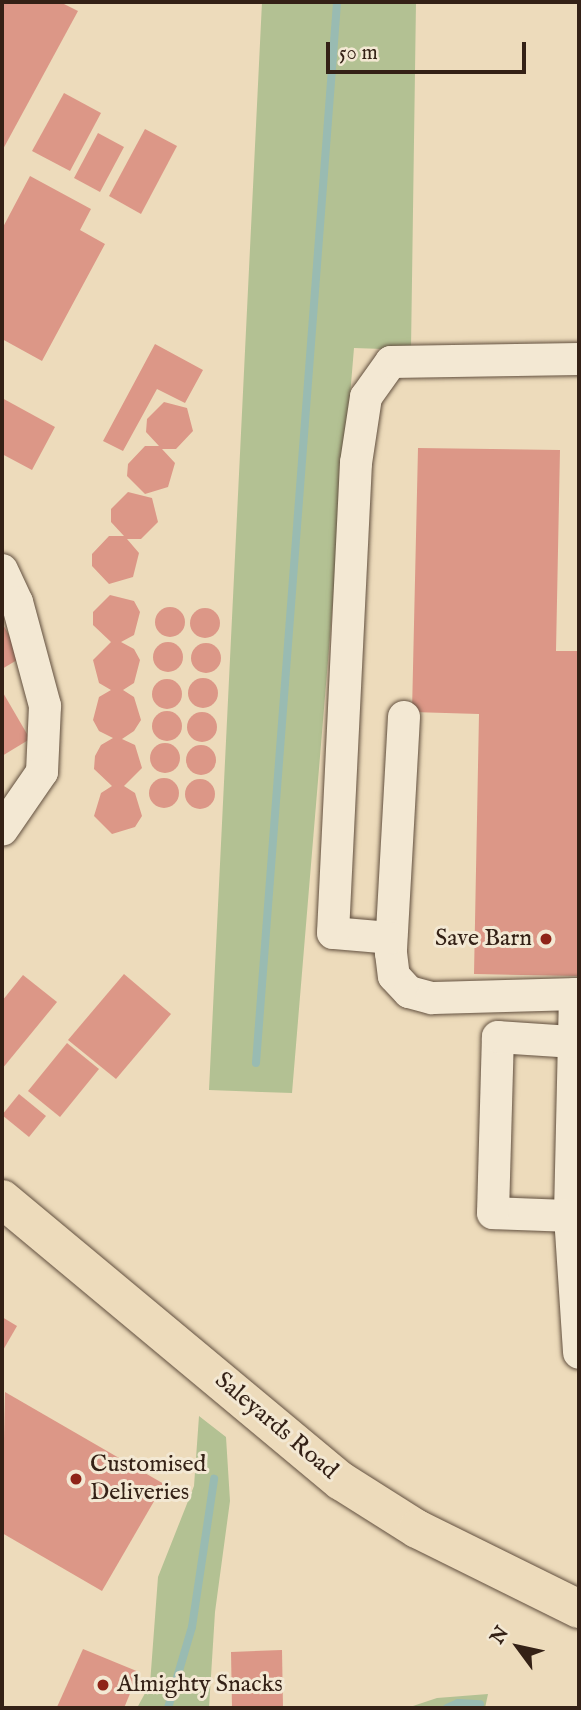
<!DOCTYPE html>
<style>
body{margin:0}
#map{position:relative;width:581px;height:1710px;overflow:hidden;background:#eddbbb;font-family:"IM FELL English",serif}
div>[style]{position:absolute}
.green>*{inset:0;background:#b3c193}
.stream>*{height:8px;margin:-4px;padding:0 4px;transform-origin:4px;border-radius:4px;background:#99bbb2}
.building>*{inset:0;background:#dc9787}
.round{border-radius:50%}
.roads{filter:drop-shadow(0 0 2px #62503f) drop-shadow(0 0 2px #62503f)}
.minor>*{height:32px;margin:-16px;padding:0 16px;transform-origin:16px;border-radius:16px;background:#f3e8d3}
.major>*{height:38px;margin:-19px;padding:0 19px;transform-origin:19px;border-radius:19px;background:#eddbbb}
.dots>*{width:19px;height:19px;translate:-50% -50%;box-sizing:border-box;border:4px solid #f3e8d3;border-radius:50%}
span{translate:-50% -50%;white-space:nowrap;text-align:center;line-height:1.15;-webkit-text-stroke:6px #f3e8d3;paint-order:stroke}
.poi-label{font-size:24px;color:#342116}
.right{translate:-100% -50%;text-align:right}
.left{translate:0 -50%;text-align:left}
.street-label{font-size:24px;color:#342116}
.frame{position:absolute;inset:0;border:4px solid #342116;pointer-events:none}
.north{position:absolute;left:483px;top:1612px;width:70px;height:70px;-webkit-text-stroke:5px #f3e8d3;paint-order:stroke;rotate:303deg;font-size:19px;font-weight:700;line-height:28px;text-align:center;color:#342116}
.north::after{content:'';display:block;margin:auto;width:24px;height:32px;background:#342116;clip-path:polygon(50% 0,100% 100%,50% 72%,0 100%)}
.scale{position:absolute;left:326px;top:42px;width:200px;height:32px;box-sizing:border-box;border:4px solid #342116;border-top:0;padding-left:9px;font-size:21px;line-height:24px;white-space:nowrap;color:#342116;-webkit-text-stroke:5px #f3e8d3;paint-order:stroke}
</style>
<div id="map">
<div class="green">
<div style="clip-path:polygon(262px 2px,416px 2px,411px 350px,354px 348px,292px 1093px,209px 1090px)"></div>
<div style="clip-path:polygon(199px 1416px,226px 1437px,230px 1501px,215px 1612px,209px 1708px,137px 1708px,150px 1684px,158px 1577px,194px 1486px)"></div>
<div style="clip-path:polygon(488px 1694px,485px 1708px,407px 1708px,437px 1698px)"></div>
</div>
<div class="stream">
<div style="left:256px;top:1063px;width:1064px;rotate:-85.63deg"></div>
<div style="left:168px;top:1708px;width:84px;rotate:-73.5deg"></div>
<div style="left:192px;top:1627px;width:150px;rotate:-81.5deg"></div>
<div style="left:447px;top:1708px;width:12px;rotate:-24deg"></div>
<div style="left:458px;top:1703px;width:22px;rotate:3deg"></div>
</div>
<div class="building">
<div style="clip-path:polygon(2px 2px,60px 2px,78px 11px,2px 151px)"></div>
<div style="clip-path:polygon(64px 93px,101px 113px,70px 171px,32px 151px)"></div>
<div style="clip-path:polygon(145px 129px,177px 146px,141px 214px,109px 196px)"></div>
<div style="clip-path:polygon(98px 133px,124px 147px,100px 192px,74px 178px)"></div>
<div style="clip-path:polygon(30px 176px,91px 209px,80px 230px,105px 244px,42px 361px,2px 339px,2px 229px)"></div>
<div style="clip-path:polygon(155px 344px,203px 370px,185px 403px,157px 389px,123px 451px,103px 441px)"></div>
<div style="clip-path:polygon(2px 398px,55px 427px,32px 470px,2px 454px)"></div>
<div style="clip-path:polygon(164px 402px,187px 408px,193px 431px,176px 449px,162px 449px,175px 463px,168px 487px,145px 494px,127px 476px,128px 464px,145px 446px,159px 446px,146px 432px,147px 419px)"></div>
<div style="clip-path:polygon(418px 448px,560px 450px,556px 651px,579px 651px,579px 976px,474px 974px,479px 714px,412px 712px)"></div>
<div style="clip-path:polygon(128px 492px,152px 498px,158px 522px,141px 539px,127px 539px,139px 553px,133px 577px,109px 584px,92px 566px,92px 554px,109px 536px,124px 536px,111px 522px,111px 509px)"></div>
<div style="clip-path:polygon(110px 595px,134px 601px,140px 612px,134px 635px,121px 642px,134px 649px,140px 660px,134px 683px,123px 690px,134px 697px,141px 720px,134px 731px,122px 739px,135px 745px,142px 768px,124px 786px,135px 793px,142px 816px,135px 827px,112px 834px,94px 816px,101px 793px,112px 786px,94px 769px,95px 756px,101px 745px,113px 738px,99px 731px,93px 720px,99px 697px,111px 690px,99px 683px,93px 660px,111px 642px,93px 625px,93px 612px)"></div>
<div class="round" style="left:155px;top:607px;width:30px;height:30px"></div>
<div class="round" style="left:190px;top:608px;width:30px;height:30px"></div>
<div style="clip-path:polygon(2px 623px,22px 657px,2px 669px)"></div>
<div class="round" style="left:153px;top:642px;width:30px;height:30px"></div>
<div class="round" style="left:191px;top:643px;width:30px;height:30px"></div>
<div class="round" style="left:188px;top:678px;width:30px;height:30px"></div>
<div class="round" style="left:152px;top:679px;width:30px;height:30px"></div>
<div style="clip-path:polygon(2px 691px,30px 739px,2px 756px)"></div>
<div class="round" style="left:152px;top:711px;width:30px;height:30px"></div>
<div class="round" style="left:187px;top:712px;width:30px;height:30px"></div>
<div class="round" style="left:150px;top:743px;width:30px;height:30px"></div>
<div class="round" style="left:186px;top:745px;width:30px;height:30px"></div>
<div class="round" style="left:149px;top:778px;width:30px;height:30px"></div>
<div class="round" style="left:185px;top:779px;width:30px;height:30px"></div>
<div style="clip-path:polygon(124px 974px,171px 1014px,116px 1079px,68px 1040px)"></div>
<div style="clip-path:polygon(23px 975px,57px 1002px,2px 1069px,2px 1001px)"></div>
<div style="clip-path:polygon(67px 1043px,99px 1069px,60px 1117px,28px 1091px)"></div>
<div style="clip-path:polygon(19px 1094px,46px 1116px,29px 1137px,2px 1115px)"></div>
<div style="clip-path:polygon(2px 1317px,17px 1326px,2px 1352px)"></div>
<div style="clip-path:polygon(5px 1392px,164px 1484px,102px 1591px,2px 1533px)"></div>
<div style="clip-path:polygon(83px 1649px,139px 1672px,124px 1708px,57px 1707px)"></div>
<div style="clip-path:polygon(282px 1650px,283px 1708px,232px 1708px,231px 1652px)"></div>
</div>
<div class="roads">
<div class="minor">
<div style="left:2px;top:570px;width:35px;rotate:65deg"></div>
<div style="left:17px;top:602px;width:108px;rotate:74.9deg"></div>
<div style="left:45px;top:706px;width:66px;rotate:92.6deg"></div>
<div style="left:42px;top:772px;width:70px;rotate:124.6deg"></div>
<div style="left:404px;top:717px;width:236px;rotate:93.2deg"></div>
<div style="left:391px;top:953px;width:23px;rotate:83deg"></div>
<div style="left:394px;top:976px;width:22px;rotate:47deg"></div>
<div style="left:409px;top:992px;width:24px;rotate:15deg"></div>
<div style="left:432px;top:998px;width:147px;rotate:-1.6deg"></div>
<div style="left:391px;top:938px;width:58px;rotate:-175.1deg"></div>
<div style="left:333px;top:933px;width:471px;rotate:-87.2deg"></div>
<div style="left:356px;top:463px;width:67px;rotate:-81.4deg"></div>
<div style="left:366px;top:397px;width:43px;rotate:-54.5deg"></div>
<div style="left:391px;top:362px;width:188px;rotate:-0.9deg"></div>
<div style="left:575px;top:994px;width:222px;rotate:91.3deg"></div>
<div style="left:570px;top:1216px;width:137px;rotate:86.2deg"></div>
<div style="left:570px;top:1216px;width:77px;rotate:-177.8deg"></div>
<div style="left:493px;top:1213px;width:176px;rotate:-88.4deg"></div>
<div style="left:498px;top:1037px;width:76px;rotate:3.8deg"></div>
</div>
<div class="major">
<div style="left:2px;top:1199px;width:441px;rotate:39.8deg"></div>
<div style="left:341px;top:1481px;width:90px;rotate:32.3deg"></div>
<div style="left:417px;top:1529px;width:181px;rotate:26.3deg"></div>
</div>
</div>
<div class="dots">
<div style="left:546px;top:939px;background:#8f2418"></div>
<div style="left:76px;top:1479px;background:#8f2418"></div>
<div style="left:103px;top:1685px;background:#8f2418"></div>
</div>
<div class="poi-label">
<span class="right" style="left:532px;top:939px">Save Barn</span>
<span class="left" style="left:90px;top:1479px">Customised<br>Deliveries</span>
<span class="left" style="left:117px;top:1685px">Almighty Snacks</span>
</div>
<div class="street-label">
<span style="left:276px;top:1426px;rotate:40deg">Saleyards Road</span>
</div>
<div class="frame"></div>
<div class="north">N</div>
<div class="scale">50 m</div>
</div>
